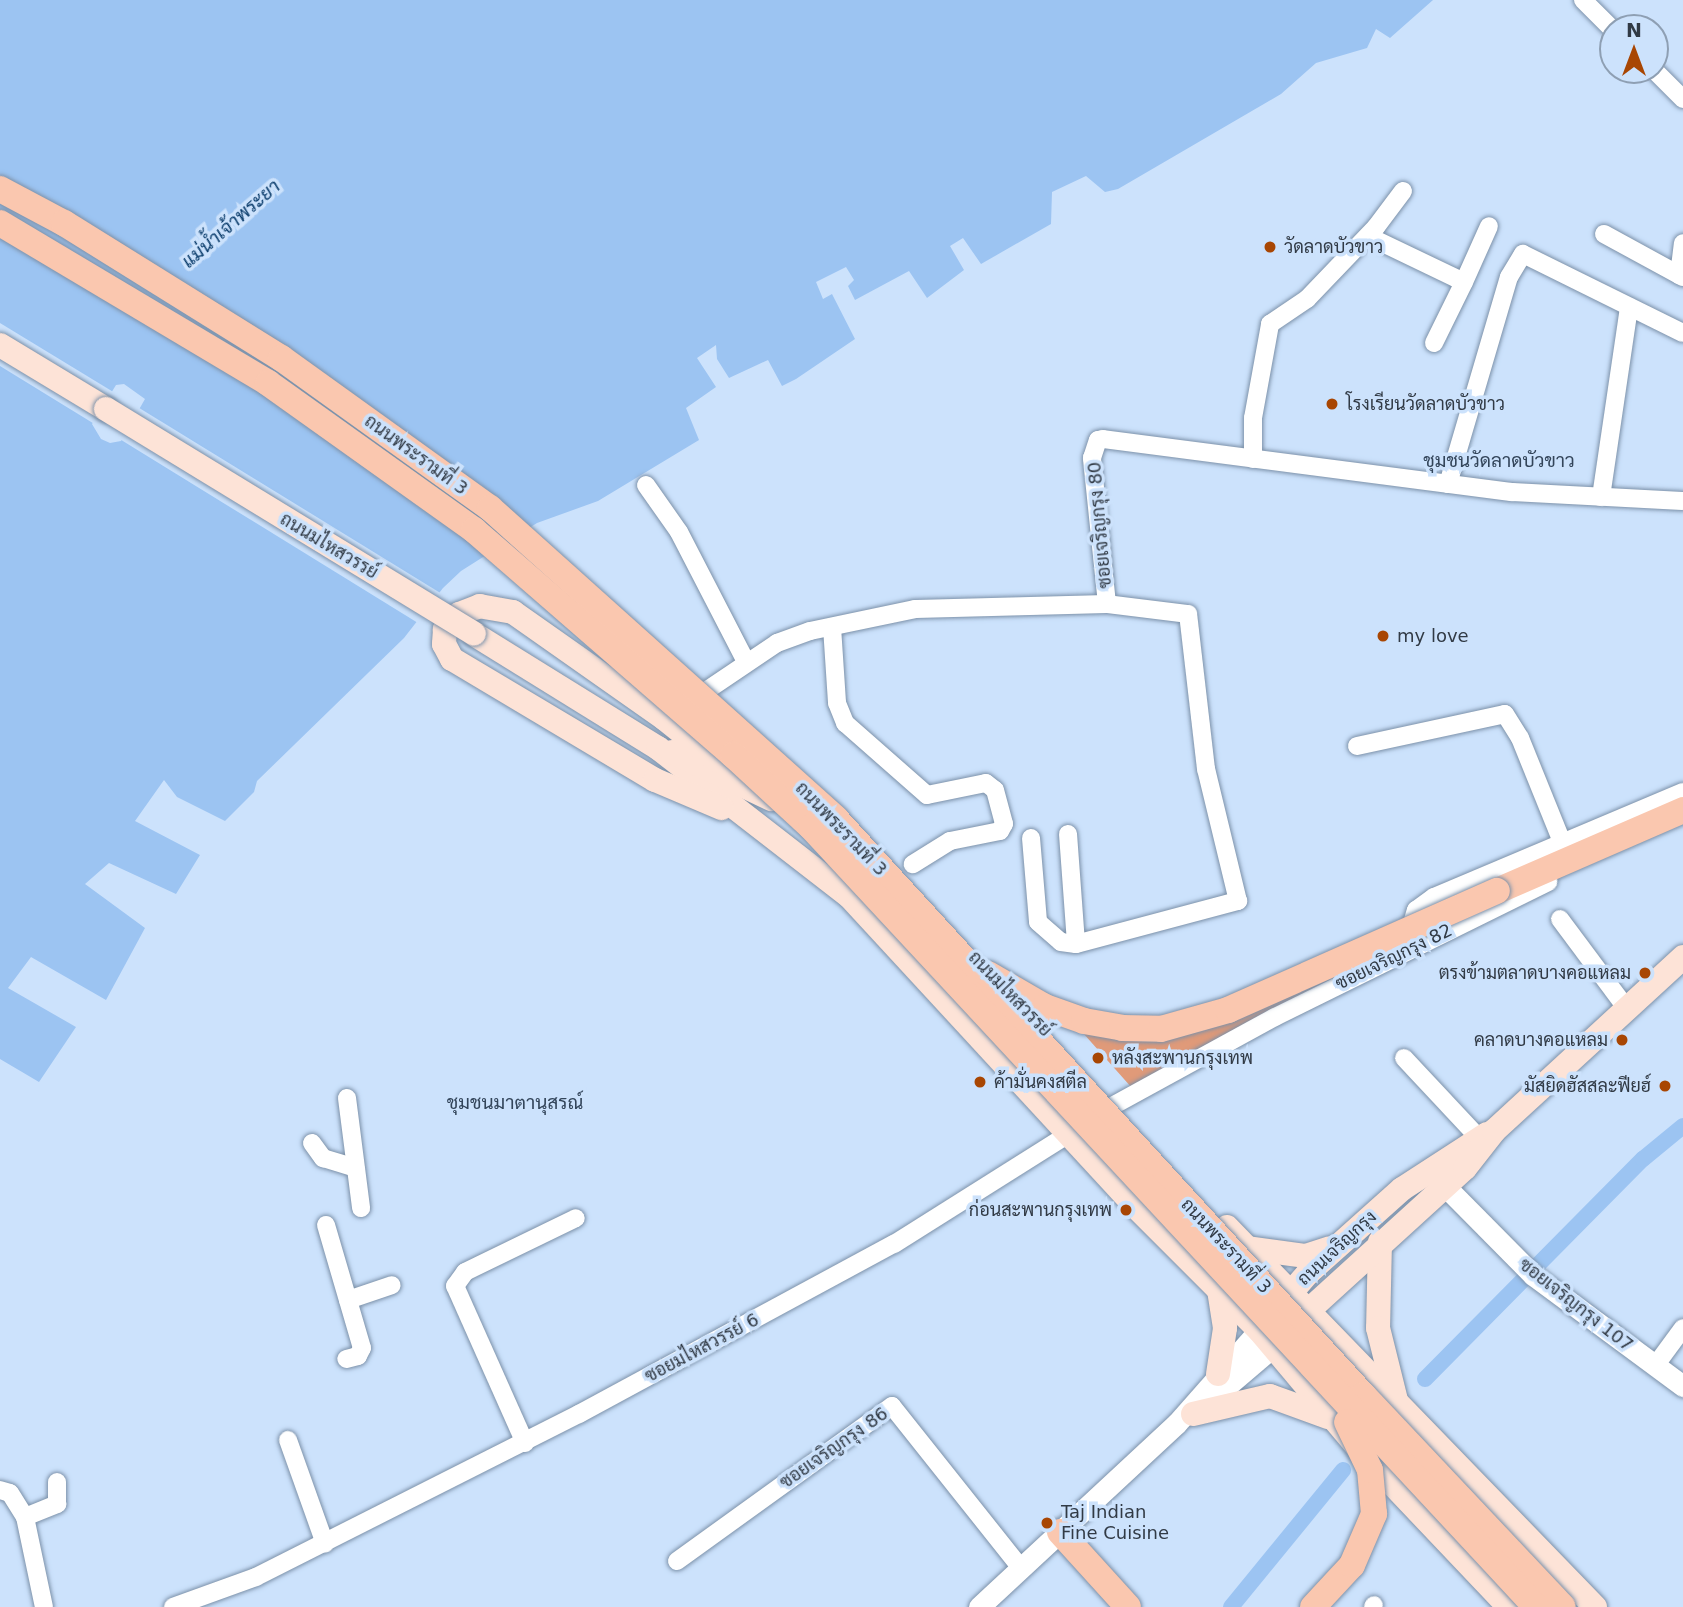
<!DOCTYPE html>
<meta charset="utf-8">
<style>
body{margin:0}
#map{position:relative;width:1683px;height:1607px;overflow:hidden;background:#cce2fc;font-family:"DejaVu Sans",Sarabun,sans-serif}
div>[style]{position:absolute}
.green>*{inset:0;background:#e09a79}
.water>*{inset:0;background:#9cc4f2}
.pier>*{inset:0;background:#cce2fc}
.canal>*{height:16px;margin:-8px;padding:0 8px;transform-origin:8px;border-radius:8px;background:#9cc4f2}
.roads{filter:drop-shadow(0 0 2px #7c91a9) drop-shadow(0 0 2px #7c91a9)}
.minor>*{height:18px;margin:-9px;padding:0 9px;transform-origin:9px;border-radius:9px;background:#fff}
.tertiary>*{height:21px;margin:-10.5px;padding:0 10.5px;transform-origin:10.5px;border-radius:10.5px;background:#fff}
.secondary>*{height:24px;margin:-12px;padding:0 12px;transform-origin:12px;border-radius:12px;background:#fde3d7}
.primary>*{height:26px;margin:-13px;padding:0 13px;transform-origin:13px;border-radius:13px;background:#fac7af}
.bridges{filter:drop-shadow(0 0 2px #7c91a9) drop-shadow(0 0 2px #7c91a9)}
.secondary-bridge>*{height:24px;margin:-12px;padding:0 12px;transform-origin:12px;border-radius:12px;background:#fde3d7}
.primary-bridge>*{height:26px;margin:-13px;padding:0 13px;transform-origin:13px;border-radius:13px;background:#fac7af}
.dots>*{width:19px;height:19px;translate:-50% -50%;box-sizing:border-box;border:4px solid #cce2fc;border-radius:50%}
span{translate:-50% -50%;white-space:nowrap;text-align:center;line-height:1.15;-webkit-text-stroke:7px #cce2fc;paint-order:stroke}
.poi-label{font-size:18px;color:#313a45}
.left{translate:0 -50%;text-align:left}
.right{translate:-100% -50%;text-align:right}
.street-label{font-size:18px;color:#313a45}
.water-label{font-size:19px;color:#0a3c6b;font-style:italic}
.neighbourhood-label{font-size:19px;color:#33455a}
.north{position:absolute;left:1599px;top:14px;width:70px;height:70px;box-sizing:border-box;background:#cce2fc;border:2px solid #8e9fb3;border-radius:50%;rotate:0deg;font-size:19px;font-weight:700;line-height:28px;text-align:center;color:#313a45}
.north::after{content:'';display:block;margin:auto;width:24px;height:32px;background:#a84603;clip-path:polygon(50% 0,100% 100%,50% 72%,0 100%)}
</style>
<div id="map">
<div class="green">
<div style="clip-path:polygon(1407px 942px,1132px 1088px,1083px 1033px,1158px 1025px)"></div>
</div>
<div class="water">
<div style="clip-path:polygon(evenodd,0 0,1433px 0,1390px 38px,1376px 29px,1367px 48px,1316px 63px,1281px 94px,1118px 189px,1105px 192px,1086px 176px,1052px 192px,1051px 224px,981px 264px,963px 238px,950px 246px,964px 270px,927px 298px,909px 271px,855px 300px,848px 286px,854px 280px,846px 267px,816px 282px,823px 299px,832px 294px,855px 339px,796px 379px,782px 386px,768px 360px,729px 378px,717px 359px,716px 345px,697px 358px,716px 387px,686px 408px,699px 440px,598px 501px,537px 523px,461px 571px,443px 588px,404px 638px,257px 781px,254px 792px,225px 821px,177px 797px,164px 780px,135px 821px,200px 855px,176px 894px,109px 863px,85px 884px,145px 928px,106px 1000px,31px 957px,8px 988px,76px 1027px,39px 1082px,0 1059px,0 0,124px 384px,145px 399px,121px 441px,110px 443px,101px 439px,92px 424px,116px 385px,124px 384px)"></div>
</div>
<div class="pier">
<div style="clip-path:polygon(0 323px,115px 393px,96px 425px,0 366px)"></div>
<div style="clip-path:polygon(136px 406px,442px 594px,418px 623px,118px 438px)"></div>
</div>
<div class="canal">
<div style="left:1425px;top:1379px;width:310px;rotate:-45.3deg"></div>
<div style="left:1643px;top:1159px;width:52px;rotate:-39.5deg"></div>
<div style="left:1231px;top:1607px;width:177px;rotate:-50.7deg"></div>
</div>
<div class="roads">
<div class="minor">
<div style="left:1583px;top:0;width:42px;rotate:45deg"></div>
<div style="left:1654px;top:70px;width:41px;rotate:45deg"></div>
<div style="left:1604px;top:234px;width:90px;rotate:28.6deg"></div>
<div style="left:1368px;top:236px;width:106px;rotate:25.6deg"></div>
<div style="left:1464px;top:282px;width:61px;rotate:-65.9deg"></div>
<div style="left:1679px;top:275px;width:32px;rotate:-83deg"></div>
<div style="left:1434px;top:343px;width:68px;rotate:-63.8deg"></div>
<div style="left:1253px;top:459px;width:41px;rotate:-90deg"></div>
<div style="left:1253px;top:418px;width:96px;rotate:-79.7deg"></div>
<div style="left:1270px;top:324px;width:45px;rotate:-34deg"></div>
<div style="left:1307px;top:299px;width:100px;rotate:-46.2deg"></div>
<div style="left:1376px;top:227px;width:45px;rotate:-53.1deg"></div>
<div style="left:1448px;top:484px;width:216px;rotate:-73.6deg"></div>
<div style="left:1509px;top:277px;width:27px;rotate:-59deg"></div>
<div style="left:1523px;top:254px;width:178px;rotate:26.3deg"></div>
<div style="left:646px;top:485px;width:57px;rotate:54.9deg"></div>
<div style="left:679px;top:532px;width:146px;rotate:62.7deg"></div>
<div style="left:1601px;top:497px;width:192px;rotate:-81.6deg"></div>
<div style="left:832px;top:627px;width:76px;rotate:86.2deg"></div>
<div style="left:837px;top:703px;width:22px;rotate:68deg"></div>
<div style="left:845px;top:723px;width:109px;rotate:41.3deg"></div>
<div style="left:927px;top:795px;width:60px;rotate:-11.5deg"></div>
<div style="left:986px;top:783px;width:11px;rotate:38deg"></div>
<div style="left:995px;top:790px;width:35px;rotate:75deg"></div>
<div style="left:1004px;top:824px;width:8px;rotate:120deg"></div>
<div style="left:1000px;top:831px;width:51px;rotate:168.7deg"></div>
<div style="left:950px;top:841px;width:44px;rotate:148.1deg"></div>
<div style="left:691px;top:701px;width:104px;rotate:-34deg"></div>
<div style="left:777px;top:643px;width:35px;rotate:-20deg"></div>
<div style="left:810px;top:631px;width:107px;rotate:-11.8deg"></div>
<div style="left:915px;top:609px;width:192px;rotate:-1.5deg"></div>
<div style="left:1107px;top:604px;width:147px;rotate:-95.9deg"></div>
<div style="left:1092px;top:458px;width:19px;rotate:-72deg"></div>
<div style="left:1098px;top:440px;width:5px;rotate:-11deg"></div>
<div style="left:1103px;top:439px;width:412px;rotate:7.4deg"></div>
<div style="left:1512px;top:492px;width:171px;rotate:3deg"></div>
<div style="left:1357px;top:746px;width:151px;rotate:-12.2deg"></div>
<div style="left:1505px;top:714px;width:28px;rotate:58deg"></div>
<div style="left:1520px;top:738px;width:112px;rotate:68deg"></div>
<div style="left:1068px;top:834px;width:110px;rotate:85.8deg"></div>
<div style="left:1031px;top:838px;width:84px;rotate:85.2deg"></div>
<div style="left:1038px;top:922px;width:30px;rotate:41deg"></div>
<div style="left:1061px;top:942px;width:15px;rotate:8deg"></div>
<div style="left:1076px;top:944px;width:168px;rotate:-14.9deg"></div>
<div style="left:1238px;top:901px;width:136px;rotate:-103.6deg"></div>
<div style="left:1206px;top:769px;width:156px;rotate:-96.6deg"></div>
<div style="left:1188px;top:614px;width:82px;rotate:-173deg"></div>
<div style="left:1560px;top:919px;width:112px;rotate:53.3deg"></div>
<div style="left:1409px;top:934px;width:25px;rotate:-74deg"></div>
<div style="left:1416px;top:910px;width:22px;rotate:-36deg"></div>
<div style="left:1434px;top:897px;width:270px;rotate:-22.9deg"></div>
<div style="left:1404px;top:1058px;width:108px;rotate:46.9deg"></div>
<div style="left:347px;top:1098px;width:111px;rotate:82.7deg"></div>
<div style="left:1114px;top:1105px;width:183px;rotate:-28.7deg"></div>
<div style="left:1275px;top:1017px;width:305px;rotate:-26.3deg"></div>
<div style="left:312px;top:1143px;width:19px;rotate:54deg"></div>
<div style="left:323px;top:1158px;width:34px;rotate:17deg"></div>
<div style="left:326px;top:1225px;width:128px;rotate:73.7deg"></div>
<div style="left:362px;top:1348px;width:9px;rotate:117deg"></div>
<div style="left:358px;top:1356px;width:12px;rotate:166deg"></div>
<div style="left:348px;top:1300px;width:46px;rotate:-18.8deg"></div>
<div style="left:1655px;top:1366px;width:47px;rotate:-53.6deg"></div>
<div style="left:288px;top:1440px;width:110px;rotate:70.4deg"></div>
<div style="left:525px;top:1443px;width:172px;rotate:-114deg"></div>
<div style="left:455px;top:1286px;width:17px;rotate:-54deg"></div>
<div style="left:465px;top:1272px;width:123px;rotate:-25.9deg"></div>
<div style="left:0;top:1490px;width:10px;rotate:17deg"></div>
<div style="left:10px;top:1493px;width:28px;rotate:58deg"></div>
<div style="left:25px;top:1517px;width:92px;rotate:78.1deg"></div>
<div style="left:25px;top:1517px;width:35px;rotate:-22deg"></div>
<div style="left:57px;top:1504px;width:22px;rotate:-90deg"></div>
<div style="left:677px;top:1561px;width:265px;rotate:-35.8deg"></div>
<div style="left:892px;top:1406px;width:207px;rotate:51.5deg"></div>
<div style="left:173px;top:1607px;width:88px;rotate:-19.9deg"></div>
<div style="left:256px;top:1577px;width:362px;rotate:-26.8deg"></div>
<div style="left:579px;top:1414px;width:358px;rotate:-28.4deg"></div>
<div style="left:894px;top:1244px;width:207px;rotate:-32.2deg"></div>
<div style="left:1373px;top:1607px;width:2px;rotate:-63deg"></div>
</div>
<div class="tertiary">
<div style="left:1445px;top:1186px;width:125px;rotate:45.3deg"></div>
<div style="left:1533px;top:1275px;width:187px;rotate:36.5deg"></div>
<div style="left:1200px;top:1409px;width:97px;rotate:-40.4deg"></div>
<div style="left:979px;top:1607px;width:270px;rotate:-42.9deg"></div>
<div style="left:1177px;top:1423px;width:124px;rotate:-48.6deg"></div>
</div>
<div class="secondary">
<div style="left:0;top:345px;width:124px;rotate:31.1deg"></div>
<div style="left:474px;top:634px;width:216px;rotate:31.8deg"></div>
<div style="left:658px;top:748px;width:242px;rotate:37.8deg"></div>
<div style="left:849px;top:896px;width:416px;rotate:47.3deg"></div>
<div style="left:1131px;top:1202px;width:181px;rotate:45deg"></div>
<div style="left:1259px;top:1330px;width:158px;rotate:49.9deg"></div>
<div style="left:1361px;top:1451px;width:215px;rotate:46.5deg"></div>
<div style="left:672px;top:752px;width:110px;rotate:25.4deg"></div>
<div style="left:717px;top:761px;width:67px;rotate:-141.1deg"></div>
<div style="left:665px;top:719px;width:186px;rotate:-144.9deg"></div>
<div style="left:513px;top:612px;width:34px;rotate:-170deg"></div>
<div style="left:480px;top:606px;width:22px;rotate:159deg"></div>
<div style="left:459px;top:614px;width:21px;rotate:133deg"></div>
<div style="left:445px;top:629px;width:15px;rotate:94deg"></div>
<div style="left:444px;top:644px;width:17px;rotate:62deg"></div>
<div style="left:452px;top:659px;width:236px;rotate:30.8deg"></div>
<div style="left:655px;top:780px;width:72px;rotate:23deg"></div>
<div style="left:1227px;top:1227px;width:529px;rotate:45.92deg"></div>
<div style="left:1380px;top:1242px;width:86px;rotate:91.3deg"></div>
<div style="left:1378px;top:1328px;width:74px;rotate:76deg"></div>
<div style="left:1246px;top:1248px;width:61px;rotate:7.6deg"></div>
<div style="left:1306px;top:1256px;width:25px;rotate:-18deg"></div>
<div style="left:1281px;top:1304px;width:41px;rotate:-48.9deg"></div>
<div style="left:1308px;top:1273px;width:126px;rotate:-41.8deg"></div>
<div style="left:1402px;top:1189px;width:101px;rotate:-32.9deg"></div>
<div style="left:1297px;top:1321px;width:227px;rotate:-42.3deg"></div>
<div style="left:1465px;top:1168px;width:47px;rotate:-51.9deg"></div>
<div style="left:1494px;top:1131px;width:257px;rotate:-42.6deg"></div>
<div style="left:1218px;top:1374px;width:47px;rotate:-81.3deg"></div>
<div style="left:1225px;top:1328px;width:38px;rotate:-99deg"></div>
<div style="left:1193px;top:1414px;width:79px;rotate:-13.2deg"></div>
<div style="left:1270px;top:1396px;width:62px;rotate:19.9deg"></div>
</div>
<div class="primary">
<div style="left:1497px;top:891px;width:203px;rotate:-23.5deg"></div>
<div style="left:1060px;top:1532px;width:101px;rotate:47.8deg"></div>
</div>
</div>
<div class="bridges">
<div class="secondary-bridge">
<div style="left:106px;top:409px;width:431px;rotate:31.4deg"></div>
</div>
<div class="primary-bridge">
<div style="left:0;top:189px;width:72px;rotate:28deg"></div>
<div style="left:64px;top:223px;width:256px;rotate:31.9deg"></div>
<div style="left:281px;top:358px;width:257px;rotate:35.7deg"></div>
<div style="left:490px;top:508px;width:464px;rotate:41.9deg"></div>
<div style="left:835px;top:818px;width:782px;rotate:47.54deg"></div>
<div style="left:1363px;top:1395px;width:291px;rotate:46.7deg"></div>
<div style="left:0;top:223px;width:312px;rotate:30.8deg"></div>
<div style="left:268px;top:383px;width:253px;rotate:35.5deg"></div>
<div style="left:474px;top:530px;width:343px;rotate:41deg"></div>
<div style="left:733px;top:755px;width:106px;rotate:42.7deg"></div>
<div style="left:811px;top:827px;width:1065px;rotate:47.09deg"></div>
<div style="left:988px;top:974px;width:66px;rotate:30.1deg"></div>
<div style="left:1045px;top:1007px;width:41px;rotate:19.7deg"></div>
<div style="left:1084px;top:1021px;width:39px;rotate:10deg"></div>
<div style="left:1122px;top:1028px;width:39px;rotate:1deg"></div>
<div style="left:1161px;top:1029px;width:70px;rotate:-15.8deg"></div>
<div style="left:1228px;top:1010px;width:294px;rotate:-23.9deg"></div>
<div style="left:1313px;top:1607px;width:57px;rotate:-47.1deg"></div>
<div style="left:1352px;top:1565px;width:56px;rotate:-66.7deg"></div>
<div style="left:1374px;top:1514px;width:44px;rotate:-95.2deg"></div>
<div style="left:1370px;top:1470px;width:53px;rotate:-115.6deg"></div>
</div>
</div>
<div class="dots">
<div style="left:1270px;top:247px;background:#a84603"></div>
<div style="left:1332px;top:404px;background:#a84603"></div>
<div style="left:1383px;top:636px;background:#a84603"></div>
<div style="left:1645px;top:973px;background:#a84603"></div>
<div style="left:1622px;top:1040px;background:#a84603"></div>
<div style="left:1098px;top:1058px;background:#a84603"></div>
<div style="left:980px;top:1082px;background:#a84603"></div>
<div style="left:1665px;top:1086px;background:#a84603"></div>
<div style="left:1126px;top:1210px;background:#a84603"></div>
<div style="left:1047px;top:1523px;background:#a84603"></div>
</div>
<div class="poi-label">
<span class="left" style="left:1284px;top:247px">วัดลาดบัวขาว</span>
<span class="left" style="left:1346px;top:404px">โรงเรียนวัดลาดบัวขาว</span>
<span class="left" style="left:1397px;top:636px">my love</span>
<span class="right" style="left:1631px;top:973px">ตรงข้ามตลาดบางคอแหลม</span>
<span class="right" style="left:1608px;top:1040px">คลาดบางคอแหลม</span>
<span class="left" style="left:1112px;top:1058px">หลังสะพานกรุงเทพ</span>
<span class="left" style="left:994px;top:1082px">ค้ามั่นคงสตีล</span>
<span class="right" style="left:1651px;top:1086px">มัสยิดฮัสสละฟียฮ์</span>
<span class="right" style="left:1112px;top:1210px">ก่อนสะพานกรุงเทพ</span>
<span class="left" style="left:1061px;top:1523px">Taj Indian<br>Fine Cuisine</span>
</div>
<div class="street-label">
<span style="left:416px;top:455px;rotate:36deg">ถนนพระรามที่ 3</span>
<span style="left:1100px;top:525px;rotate:-95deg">ซอยเจริญกรุง 80</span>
<span style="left:329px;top:546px;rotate:31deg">ถนนมไหสวรรย์</span>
<span style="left:841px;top:829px;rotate:46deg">ถนนพระรามที่ 3</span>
<span style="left:1394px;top:957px;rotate:-26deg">ซอยเจริญกรุง 82</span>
<span style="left:1010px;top:994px;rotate:46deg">ถนนมไหสวรรย์</span>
<span style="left:1226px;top:1246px;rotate:47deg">ถนนพระรามที่ 3</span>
<span style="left:1337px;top:1248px;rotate:-43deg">ถนนเจริญกรุง</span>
<span style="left:1576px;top:1305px;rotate:38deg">ซอยเจริญกรุง 107</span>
<span style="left:702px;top:1348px;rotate:-28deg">ซอยมไหสวรรย์ 6</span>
<span style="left:834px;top:1448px;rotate:-35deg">ซอยเจริญกรุง 86</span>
</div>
<div class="water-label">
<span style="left:231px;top:224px;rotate:-41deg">แม่น้ำเจ้าพระยา</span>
</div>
<div class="neighbourhood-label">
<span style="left:1499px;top:461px">ชุมชนวัดลาดบัวขาว</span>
<span style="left:515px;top:1103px">ชุมชนมาตานุสรณ์</span>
</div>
<div class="north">N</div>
</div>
